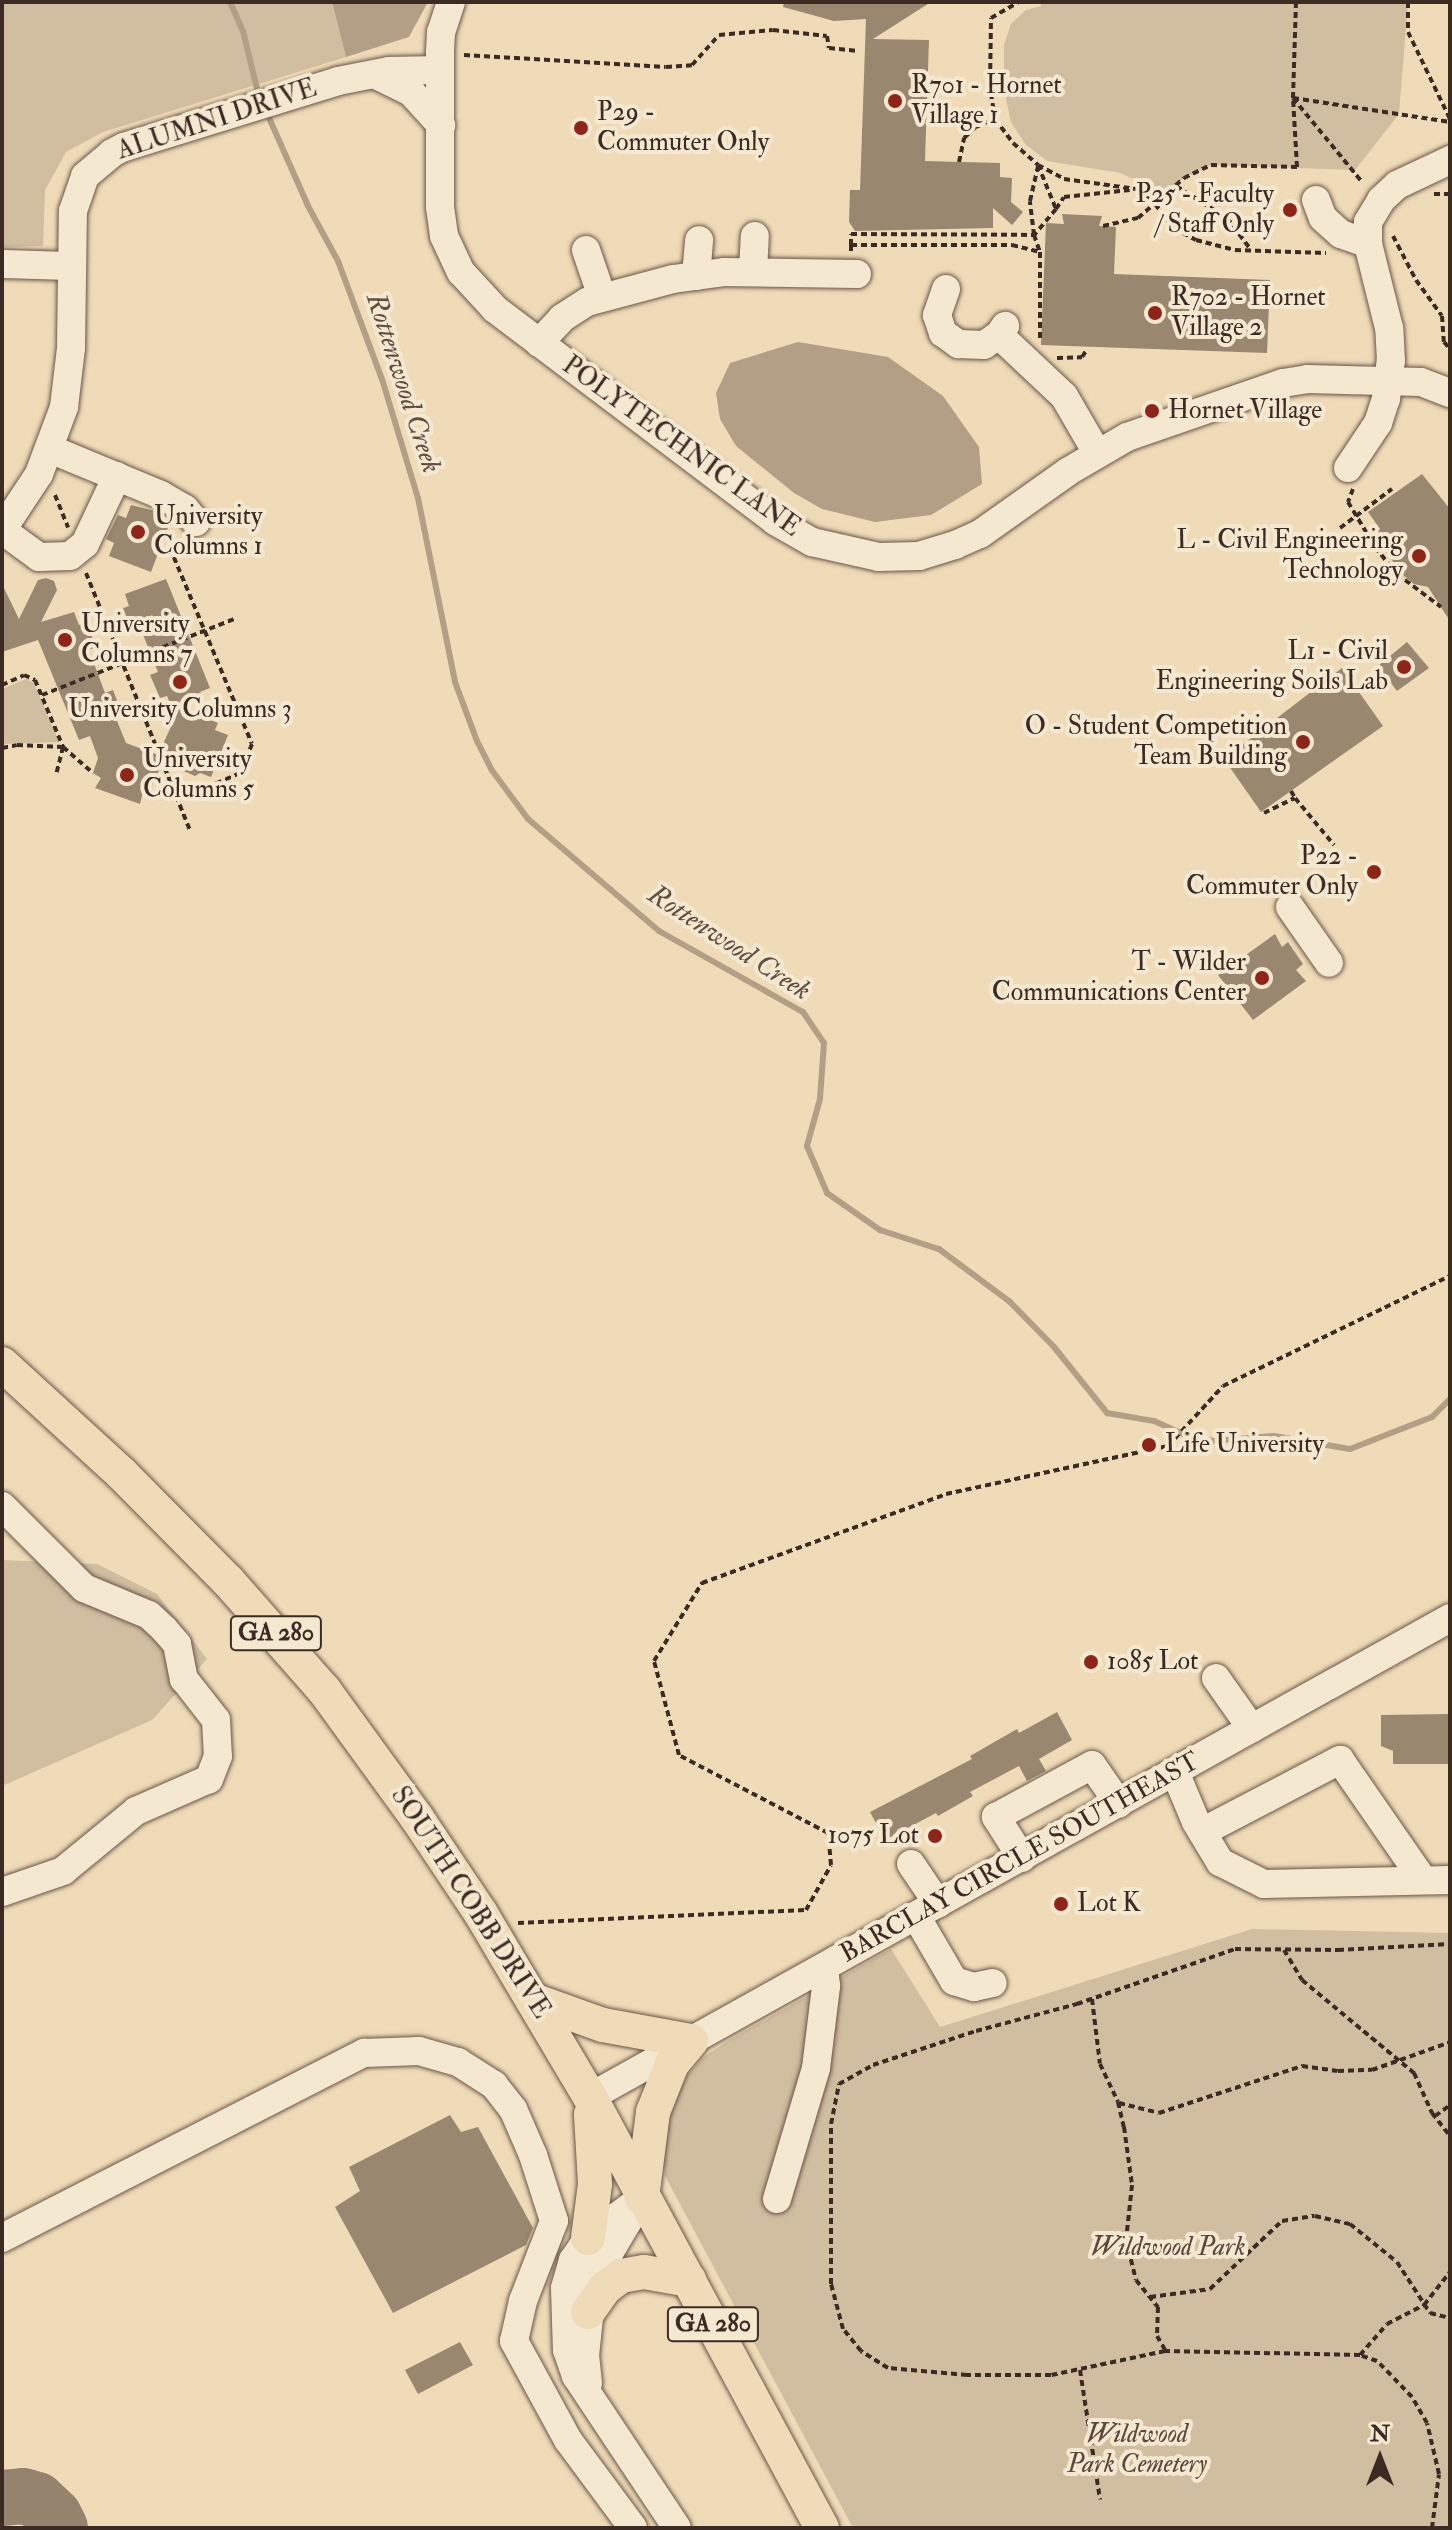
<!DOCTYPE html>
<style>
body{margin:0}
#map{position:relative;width:1452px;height:2530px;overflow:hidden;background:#f0dbb8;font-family:"IM FELL Double Pica",serif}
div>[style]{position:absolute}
.green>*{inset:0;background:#d1bd9f}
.water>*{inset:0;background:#b39f85}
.stream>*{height:6px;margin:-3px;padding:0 3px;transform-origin:3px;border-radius:3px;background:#b39f85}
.taxiway>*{height:56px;margin:-28px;padding:0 28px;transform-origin:28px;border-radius:28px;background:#96836e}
.building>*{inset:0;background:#9a8770}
.path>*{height:4px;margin-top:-2px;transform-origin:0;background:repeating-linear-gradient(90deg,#3c2b23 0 6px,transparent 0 10px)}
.roads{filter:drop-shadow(0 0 2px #695748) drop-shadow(0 0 2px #695748)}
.minor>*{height:28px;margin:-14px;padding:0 14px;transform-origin:14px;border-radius:14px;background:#f5e8d1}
.major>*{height:34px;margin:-17px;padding:0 17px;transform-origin:17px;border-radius:17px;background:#f0dbb8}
.dots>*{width:22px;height:22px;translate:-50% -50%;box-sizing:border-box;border:4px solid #f5e8d1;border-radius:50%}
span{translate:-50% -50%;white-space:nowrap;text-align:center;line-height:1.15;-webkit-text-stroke:8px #f5e8d1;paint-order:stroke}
.shield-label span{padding:2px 6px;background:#f5e8d1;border:2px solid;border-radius:6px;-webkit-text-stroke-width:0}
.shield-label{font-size:24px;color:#3c2b23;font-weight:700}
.poi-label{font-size:26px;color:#3c2b23}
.left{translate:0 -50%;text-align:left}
.right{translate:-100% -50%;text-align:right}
.street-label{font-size:26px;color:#3c2b23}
.park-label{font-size:26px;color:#5a483c;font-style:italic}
.water-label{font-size:28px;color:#604e40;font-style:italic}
.frame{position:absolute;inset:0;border:4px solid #3c2b23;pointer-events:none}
.north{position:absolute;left:1340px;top:2418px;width:80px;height:80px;-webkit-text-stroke:6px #f5e8d1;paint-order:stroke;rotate:0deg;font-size:22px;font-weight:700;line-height:32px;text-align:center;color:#3c2b23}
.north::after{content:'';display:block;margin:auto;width:28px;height:36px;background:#3c2b23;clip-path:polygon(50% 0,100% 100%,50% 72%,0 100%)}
</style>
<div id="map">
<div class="green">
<div style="clip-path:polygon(2px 2px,332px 2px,346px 57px,103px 132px,66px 152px,45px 190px,43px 246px,2px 247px)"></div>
<div style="clip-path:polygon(1041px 2px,1408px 2px,1399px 114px,1355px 170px,1211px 165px,1184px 178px,1165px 196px,1121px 173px,1047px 161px,1025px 144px,1011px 122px,1004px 90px,1004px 45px,1011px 24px,1026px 10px,1041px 6px)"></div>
<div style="clip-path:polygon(26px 679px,34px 683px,59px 742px,2px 744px,2px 689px)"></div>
<div style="clip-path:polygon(2px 1560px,97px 1564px,157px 1594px,207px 1659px,152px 1720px,2px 1786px)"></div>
<div style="clip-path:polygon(1252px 1929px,1450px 1933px,1450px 2528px,853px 2528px,665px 2176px,662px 2143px,667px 2111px,683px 2080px,704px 2057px,729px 2040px,891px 1949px,940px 2027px)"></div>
</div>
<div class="water">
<div style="clip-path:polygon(332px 2px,428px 2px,409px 37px,346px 57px)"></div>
<div style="clip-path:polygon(798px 342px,888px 357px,943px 396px,979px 447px,982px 484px,931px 515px,875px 522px,822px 509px,794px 493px,736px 446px,720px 419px,716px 393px,730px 363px)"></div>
</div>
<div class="stream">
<div style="left:230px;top:2px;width:32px;rotate:66deg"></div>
<div style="left:243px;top:31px;width:68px;rotate:76.4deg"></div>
<div style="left:266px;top:111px;width:104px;rotate:66.1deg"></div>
<div style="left:308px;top:206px;width:63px;rotate:61.4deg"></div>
<div style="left:338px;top:261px;width:126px;rotate:69.6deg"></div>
<div style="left:382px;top:379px;width:124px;rotate:73.2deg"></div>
<div style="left:418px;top:498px;width:188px;rotate:78.6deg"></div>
<div style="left:455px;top:682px;width:63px;rotate:69.6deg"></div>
<div style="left:477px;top:741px;width:31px;rotate:63deg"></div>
<div style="left:491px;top:769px;width:62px;rotate:53.5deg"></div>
<div style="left:528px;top:819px;width:172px;rotate:40.5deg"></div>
<div style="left:659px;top:931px;width:165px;rotate:29.4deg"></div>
<div style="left:803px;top:1012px;width:37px;rotate:56deg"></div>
<div style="left:824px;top:1043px;width:56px;rotate:94.1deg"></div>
<div style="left:820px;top:1099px;width:49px;rotate:105.5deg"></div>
<div style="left:807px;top:1146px;width:51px;rotate:66.9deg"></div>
<div style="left:827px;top:1193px;width:65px;rotate:34.9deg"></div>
<div style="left:880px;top:1230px;width:62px;rotate:17.9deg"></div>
<div style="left:939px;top:1249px;width:89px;rotate:36.7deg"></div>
<div style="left:1010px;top:1302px;width:63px;rotate:45.6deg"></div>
<div style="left:1054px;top:1347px;width:85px;rotate:51.2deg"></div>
<div style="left:1107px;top:1413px;width:48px;rotate:9.7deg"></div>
<div style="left:1154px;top:1421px;width:32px;rotate:24deg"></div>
<div style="left:1183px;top:1434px;width:32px;rotate:13deg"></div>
<div style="left:1214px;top:1441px;width:60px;rotate:-4.8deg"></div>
<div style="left:1274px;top:1436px;width:77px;rotate:9.7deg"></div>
<div style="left:1350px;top:1449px;width:88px;rotate:-21.3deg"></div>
<div style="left:1432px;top:1417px;width:25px;rotate:-45deg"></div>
</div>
<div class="taxiway">
<div style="left:2px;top:2498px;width:21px;rotate:-5deg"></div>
<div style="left:23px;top:2496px;width:15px;rotate:16deg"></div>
<div style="left:37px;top:2500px;width:23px;rotate:43deg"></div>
<div style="left:54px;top:2516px;width:13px;rotate:63deg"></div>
</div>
<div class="building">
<div style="clip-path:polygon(784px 2px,931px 2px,873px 39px,929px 40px,925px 161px,1000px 163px,1000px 177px,1012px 178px,1011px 202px,1023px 212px,1012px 225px,993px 208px,993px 228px,855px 231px,849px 222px,850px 190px,860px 190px,866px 19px,834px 21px,783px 7px)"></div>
<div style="clip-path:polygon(1062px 214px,1102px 216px,1099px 226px,1116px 227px,1114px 274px,1270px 280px,1267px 353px,1041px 345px,1046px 223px,1064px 224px)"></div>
<div style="clip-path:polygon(1422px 474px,1450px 509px,1450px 621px,1428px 587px,1414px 584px,1404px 576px,1373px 535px,1380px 529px,1368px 512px)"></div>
<div style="clip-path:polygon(131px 505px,155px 511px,159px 514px,159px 521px,169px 525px,151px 572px,109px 556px,114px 543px,106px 539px,118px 515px,126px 518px)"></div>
<div style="clip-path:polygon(46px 578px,54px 581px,57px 590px,41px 622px,74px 612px,79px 625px,86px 622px,96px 647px,89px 650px,105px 693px,113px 690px,122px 714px,115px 716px,126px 743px,158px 755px,180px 707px,218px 723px,215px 730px,228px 735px,211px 777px,200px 773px,195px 776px,163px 762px,148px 794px,143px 792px,140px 804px,95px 788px,101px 778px,93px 773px,98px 758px,90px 736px,79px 740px,38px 640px,2px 652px,2px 584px,19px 619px,38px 580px)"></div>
<div style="clip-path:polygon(166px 579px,210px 688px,200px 692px,202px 696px,172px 708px,167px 696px,160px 698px,150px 675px,158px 672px,140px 627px,132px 631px,123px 608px,129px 606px,125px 594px)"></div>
<div style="clip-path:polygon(1407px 642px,1429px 668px,1397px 691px,1378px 666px)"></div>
<div style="clip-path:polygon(1342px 668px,1383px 726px,1261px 812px,1224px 759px)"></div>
<div style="clip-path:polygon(1275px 934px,1282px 947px,1288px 942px,1303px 964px,1296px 970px,1306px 981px,1253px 1020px,1218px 975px)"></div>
<div style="clip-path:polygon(1057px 1712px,1072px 1740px,1039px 1759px,1046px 1771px,1027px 1781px,1019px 1766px,970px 1792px,973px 1796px,938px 1816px,936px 1813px,885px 1840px,870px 1812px,972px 1759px,970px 1756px,1017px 1729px,1019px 1733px)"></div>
<div style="clip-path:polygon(1450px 1714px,1450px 1764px,1393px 1764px,1393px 1751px,1381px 1746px,1381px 1715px)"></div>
<div style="clip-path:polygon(450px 2115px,461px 2132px,478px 2127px,533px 2228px,526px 2245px,393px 2313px,335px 2207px,360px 2191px,349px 2167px)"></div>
<div style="clip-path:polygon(460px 2342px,473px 2365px,418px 2394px,405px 2370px)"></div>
</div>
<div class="path">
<div style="left:1296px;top:2px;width:96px;rotate:91.8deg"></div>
<div style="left:1293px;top:98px;width:159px;rotate:8.7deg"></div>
<div style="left:1408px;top:2px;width:30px;rotate:90deg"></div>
<div style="left:1408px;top:32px;width:97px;rotate:64.2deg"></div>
<div style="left:464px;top:55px;width:202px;rotate:3.4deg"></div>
<div style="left:666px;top:67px;width:26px;rotate:-4deg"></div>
<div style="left:692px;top:65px;width:40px;rotate:-48deg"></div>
<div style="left:719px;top:35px;width:54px;rotate:-5.3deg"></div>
<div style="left:773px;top:30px;width:54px;rotate:6.3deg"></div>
<div style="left:827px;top:36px;width:12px;rotate:81deg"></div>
<div style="left:829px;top:48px;width:27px;rotate:6deg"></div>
<div style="left:995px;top:119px;width:30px;rotate:53deg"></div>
<div style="left:1013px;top:143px;width:33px;rotate:41deg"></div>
<div style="left:1038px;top:165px;width:30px;rotate:28deg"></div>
<div style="left:1064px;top:179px;width:73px;rotate:7.9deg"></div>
<div style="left:1136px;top:189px;width:24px;rotate:38deg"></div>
<div style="left:1155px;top:204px;width:31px;rotate:52deg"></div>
<div style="left:1174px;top:228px;width:25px;rotate:29deg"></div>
<div style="left:1196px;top:240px;width:40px;rotate:14.4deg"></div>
<div style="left:1235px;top:250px;width:91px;rotate:1.9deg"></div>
<div style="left:959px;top:162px;width:25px;rotate:-78deg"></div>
<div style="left:964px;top:138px;width:16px;rotate:-43deg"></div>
<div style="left:976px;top:127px;width:21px;rotate:-23deg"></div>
<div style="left:995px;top:119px;width:30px;rotate:-99deg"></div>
<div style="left:990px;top:89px;width:71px;rotate:-89.2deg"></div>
<div style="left:991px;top:18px;width:32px;rotate:-30deg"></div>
<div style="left:1038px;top:165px;width:48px;rotate:67.8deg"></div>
<div style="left:1056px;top:209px;width:34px;rotate:130deg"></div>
<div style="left:1034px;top:235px;width:34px;rotate:-97deg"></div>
<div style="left:1030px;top:201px;width:37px;rotate:-77deg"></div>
<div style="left:1176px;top:186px;width:60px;rotate:32.1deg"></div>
<div style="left:1227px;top:218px;width:40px;rotate:53deg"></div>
<div style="left:1434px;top:194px;width:16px"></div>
<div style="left:1056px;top:209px;width:14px;rotate:-56deg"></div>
<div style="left:1064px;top:197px;width:66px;rotate:-6.1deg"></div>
<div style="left:1103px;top:226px;width:36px;rotate:-13deg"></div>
<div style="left:1138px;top:218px;width:61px;rotate:-41deg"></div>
<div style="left:1184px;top:178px;width:30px;rotate:-26deg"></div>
<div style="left:1211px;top:165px;width:86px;rotate:1.3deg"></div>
<div style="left:1297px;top:167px;width:69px;rotate:-93.3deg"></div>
<div style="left:1293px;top:98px;width:109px;rotate:50.6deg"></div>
<div style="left:1393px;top:236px;width:50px;rotate:62.4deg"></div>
<div style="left:1416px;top:280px;width:44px;rotate:54.2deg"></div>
<div style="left:1442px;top:316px;width:26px;rotate:86deg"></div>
<div style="left:1444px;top:342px;width:9px;rotate:49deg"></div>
<div style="left:851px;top:245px;width:11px;rotate:-90deg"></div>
<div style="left:851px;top:234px;width:183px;rotate:0.3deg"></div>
<div style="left:1034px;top:235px;width:18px;rotate:71deg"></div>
<div style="left:851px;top:251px;width:6px;rotate:-90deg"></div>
<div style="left:851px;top:245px;width:161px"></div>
<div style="left:1012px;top:245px;width:29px;rotate:14deg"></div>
<div style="left:1040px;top:252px;width:87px;rotate:90deg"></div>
<div style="left:1057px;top:358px;width:25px;rotate:-2deg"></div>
<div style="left:1082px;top:357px;width:7px;rotate:-56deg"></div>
<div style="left:1353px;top:489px;width:14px;rotate:111deg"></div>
<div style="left:1348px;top:502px;width:52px;rotate:59deg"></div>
<div style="left:1375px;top:547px;width:35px;rotate:51deg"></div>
<div style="left:1397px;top:574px;width:55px;rotate:36.9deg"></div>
<div style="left:55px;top:495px;width:35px;rotate:68deg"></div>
<div style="left:1340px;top:528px;width:65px;rotate:-36.9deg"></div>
<div style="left:170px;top:548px;width:212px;rotate:67.3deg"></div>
<div style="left:252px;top:744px;width:31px;rotate:112deg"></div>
<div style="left:240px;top:773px;width:68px;rotate:156.5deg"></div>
<div style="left:86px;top:573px;width:277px;rotate:68deg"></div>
<div style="left:2px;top:685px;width:24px;rotate:-24deg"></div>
<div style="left:24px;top:675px;width:12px;rotate:24deg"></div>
<div style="left:35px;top:680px;width:73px;rotate:67.3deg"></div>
<div style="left:63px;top:747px;width:29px;rotate:104deg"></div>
<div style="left:42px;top:695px;width:209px;rotate:-21.6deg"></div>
<div style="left:2px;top:748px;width:15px;rotate:-11deg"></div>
<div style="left:17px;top:745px;width:46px;rotate:2.5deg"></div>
<div style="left:63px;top:747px;width:40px;rotate:41deg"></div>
<div style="left:1291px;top:791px;width:8px;rotate:60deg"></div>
<div style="left:1264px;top:813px;width:34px;rotate:-26deg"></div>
<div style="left:1295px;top:798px;width:61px;rotate:50.3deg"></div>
<div style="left:518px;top:1923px;width:288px;rotate:-2.6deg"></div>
<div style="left:806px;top:1910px;width:51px;rotate:-60.9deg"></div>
<div style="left:831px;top:1865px;width:32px;rotate:-95deg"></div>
<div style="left:828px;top:1833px;width:168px;rotate:-152.4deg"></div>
<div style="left:679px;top:1755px;width:97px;rotate:-104.9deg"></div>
<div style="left:654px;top:1661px;width:92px;rotate:-58.4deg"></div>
<div style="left:702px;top:1583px;width:260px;rotate:-20deg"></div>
<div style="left:946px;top:1494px;width:227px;rotate:-12.2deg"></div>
<div style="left:1168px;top:1446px;width:81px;rotate:-47.5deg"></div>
<div style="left:1223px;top:1386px;width:252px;rotate:-25.9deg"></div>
<div style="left:1284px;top:1950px;width:35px;rotate:59deg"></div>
<div style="left:1302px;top:1980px;width:146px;rotate:39.7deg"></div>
<div style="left:1414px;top:2073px;width:44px;rotate:65.8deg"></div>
<div style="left:1432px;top:2113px;width:29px;rotate:52deg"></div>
<div style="left:1092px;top:1999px;width:65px;rotate:83deg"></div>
<div style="left:1100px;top:2064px;width:42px;rotate:64.7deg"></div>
<div style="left:1118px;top:2102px;width:26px;rotate:77deg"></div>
<div style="left:1124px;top:2127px;width:59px;rotate:82.1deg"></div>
<div style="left:1132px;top:2185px;width:55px;rotate:96.2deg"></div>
<div style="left:1126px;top:2240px;width:41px;rotate:76deg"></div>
<div style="left:1136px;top:2280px;width:35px;rotate:51deg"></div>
<div style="left:1158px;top:2307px;width:29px;rotate:92deg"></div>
<div style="left:1157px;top:2336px;width:16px;rotate:60deg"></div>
<div style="left:1119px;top:2103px;width:41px;rotate:14deg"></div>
<div style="left:1159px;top:2113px;width:151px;rotate:-18.2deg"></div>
<div style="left:1302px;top:2066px;width:36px;rotate:8deg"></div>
<div style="left:1338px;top:2071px;width:34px;rotate:-2deg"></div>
<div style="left:1372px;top:2070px;width:83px;rotate:-19.7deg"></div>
<div style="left:1435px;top:2116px;width:19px;rotate:-36deg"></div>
<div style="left:1150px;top:2297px;width:61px;rotate:-7.6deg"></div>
<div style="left:1210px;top:2289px;width:99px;rotate:-43.4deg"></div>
<div style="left:1282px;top:2221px;width:33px;rotate:-9deg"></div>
<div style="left:1315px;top:2216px;width:36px;rotate:13deg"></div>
<div style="left:1350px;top:2224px;width:60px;rotate:39deg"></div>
<div style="left:1397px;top:2262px;width:61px;rotate:57.1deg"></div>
<div style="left:1430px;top:2313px;width:21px;rotate:14deg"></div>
<div style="left:1360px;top:2355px;width:41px;rotate:-48.9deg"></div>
<div style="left:1387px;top:2324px;width:42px;rotate:-27.2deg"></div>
<div style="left:1424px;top:2305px;width:42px;rotate:-51.8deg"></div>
<div style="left:1080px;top:2370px;width:131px;rotate:81.2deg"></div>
<div style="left:1432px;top:2528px;width:54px;rotate:-82.6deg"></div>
<div style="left:1439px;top:2474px;width:52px;rotate:-103.2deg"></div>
<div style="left:1427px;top:2423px;width:30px;rotate:-120deg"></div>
<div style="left:1412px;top:2397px;width:30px;rotate:-134deg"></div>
<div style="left:1391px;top:2375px;width:20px;rotate:-135deg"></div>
<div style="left:1377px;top:2361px;width:18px;rotate:-161deg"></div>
<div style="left:1360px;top:2355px;width:195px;rotate:-178.8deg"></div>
<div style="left:1165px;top:2351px;width:116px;rotate:168.1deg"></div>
<div style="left:1051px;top:2375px;width:84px;rotate:180deg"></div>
<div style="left:967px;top:2375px;width:79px;rotate:-174.9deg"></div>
<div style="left:888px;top:2368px;width:32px;rotate:-148deg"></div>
<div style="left:861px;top:2351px;width:28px;rotate:-129deg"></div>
<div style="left:843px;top:2329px;width:47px;rotate:-104.9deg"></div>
<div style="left:831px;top:2284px;width:160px;rotate:-90deg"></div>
<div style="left:831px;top:2124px;width:41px;rotate:-78.7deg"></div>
<div style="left:839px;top:2084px;width:39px;rotate:-29deg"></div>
<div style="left:873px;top:2065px;width:108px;rotate:-18.3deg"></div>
<div style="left:976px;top:2031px;width:105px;rotate:-15deg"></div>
<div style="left:1077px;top:2004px;width:167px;rotate:-19.2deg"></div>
<div style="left:1235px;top:1949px;width:103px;rotate:0.6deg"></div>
<div style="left:1338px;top:1950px;width:112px;rotate:-3.1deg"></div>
</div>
<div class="roads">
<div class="minor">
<div style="left:451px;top:2px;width:32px;rotate:108deg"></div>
<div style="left:441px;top:32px;width:21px;rotate:93deg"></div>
<div style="left:440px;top:53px;width:154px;rotate:90deg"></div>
<div style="left:440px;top:207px;width:29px;rotate:82deg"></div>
<div style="left:444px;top:236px;width:40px;rotate:65deg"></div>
<div style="left:461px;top:272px;width:50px;rotate:47.4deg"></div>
<div style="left:495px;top:309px;width:351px;rotate:37.1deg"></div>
<div style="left:775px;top:521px;width:43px;rotate:29.6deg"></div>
<div style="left:812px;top:542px;width:69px;rotate:12.6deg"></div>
<div style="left:879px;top:557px;width:40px;rotate:-1.4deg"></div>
<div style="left:919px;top:556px;width:38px;rotate:-17deg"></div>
<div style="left:955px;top:545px;width:27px;rotate:-24deg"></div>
<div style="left:980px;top:534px;width:109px;rotate:-35.3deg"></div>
<div style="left:1069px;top:471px;width:67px;rotate:-30.4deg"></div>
<div style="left:1127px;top:437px;width:165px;rotate:-19.1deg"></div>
<div style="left:1283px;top:383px;width:24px;rotate:-9deg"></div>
<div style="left:1307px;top:379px;width:114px;rotate:1.5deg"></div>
<div style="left:1421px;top:382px;width:31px;rotate:21deg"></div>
<div style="left:376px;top:75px;width:39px;rotate:26deg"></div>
<div style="left:411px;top:92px;width:45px;rotate:47.7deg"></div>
<div style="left:1316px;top:200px;width:19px;rotate:69deg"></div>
<div style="left:1323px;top:218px;width:24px;rotate:42deg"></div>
<div style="left:1341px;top:234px;width:29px;rotate:20deg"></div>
<div style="left:586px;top:250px;width:50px;rotate:71.2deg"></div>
<div style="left:2px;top:264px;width:69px;rotate:1.7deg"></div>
<div style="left:753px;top:271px;width:35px;rotate:-87deg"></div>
<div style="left:696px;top:276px;width:36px;rotate:-85deg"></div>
<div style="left:946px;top:289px;width:28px;rotate:109deg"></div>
<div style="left:937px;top:315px;width:19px;rotate:72deg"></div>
<div style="left:943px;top:333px;width:19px;rotate:36deg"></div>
<div style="left:958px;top:344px;width:26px;rotate:2deg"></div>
<div style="left:984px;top:345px;width:18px;rotate:-34deg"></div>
<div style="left:999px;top:335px;width:11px;rotate:-56deg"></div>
<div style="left:999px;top:335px;width:89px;rotate:43.2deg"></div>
<div style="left:1064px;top:396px;width:66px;rotate:59.9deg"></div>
<div style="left:539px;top:343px;width:34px;rotate:-47deg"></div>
<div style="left:562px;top:318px;width:30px;rotate:-33deg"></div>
<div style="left:587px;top:302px;width:89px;rotate:-15deg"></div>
<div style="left:673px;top:279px;width:51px;rotate:-7.8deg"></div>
<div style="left:724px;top:272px;width:133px;rotate:0.9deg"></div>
<div style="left:50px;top:449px;width:120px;rotate:22.5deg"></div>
<div style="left:161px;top:495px;width:28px;rotate:30deg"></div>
<div style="left:185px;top:509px;width:17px;rotate:50deg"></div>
<div style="left:1348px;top:468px;width:54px;rotate:-56.3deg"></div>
<div style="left:1378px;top:423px;width:25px;rotate:-72deg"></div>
<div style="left:1386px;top:399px;width:38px;rotate:-83deg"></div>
<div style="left:1391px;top:361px;width:33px;rotate:-93deg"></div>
<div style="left:1389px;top:328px;width:87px;rotate:-104deg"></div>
<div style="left:1368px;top:244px;width:22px;rotate:-90deg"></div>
<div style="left:1368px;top:222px;width:26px;rotate:-59deg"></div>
<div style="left:1381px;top:200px;width:22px;rotate:-43deg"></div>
<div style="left:1397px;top:185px;width:59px;rotate:-25.3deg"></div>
<div style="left:2px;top:530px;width:67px;rotate:-56.5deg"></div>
<div style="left:39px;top:474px;width:72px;rotate:-69.5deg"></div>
<div style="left:64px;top:407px;width:59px;rotate:-83.2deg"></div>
<div style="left:71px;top:348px;width:137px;rotate:-89.2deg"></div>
<div style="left:73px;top:211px;width:37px;rotate:-71deg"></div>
<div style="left:85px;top:176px;width:35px;rotate:-40deg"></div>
<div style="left:112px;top:153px;width:13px;rotate:-27deg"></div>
<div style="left:124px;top:147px;width:224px;rotate:-17.1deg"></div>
<div style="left:338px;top:81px;width:52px;rotate:-11.1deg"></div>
<div style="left:389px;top:71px;width:51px;rotate:-1.1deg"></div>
<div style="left:2px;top:530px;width:46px;rotate:36.1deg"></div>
<div style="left:39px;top:557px;width:31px;rotate:-2deg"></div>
<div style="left:70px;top:556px;width:19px;rotate:-39deg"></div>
<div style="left:85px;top:544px;width:75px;rotate:-64.8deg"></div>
<div style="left:1290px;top:907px;width:68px;rotate:55.1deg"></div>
<div style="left:2px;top:1506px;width:116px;rotate:45deg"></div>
<div style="left:84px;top:1588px;width:70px;rotate:22.6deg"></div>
<div style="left:149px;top:1615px;width:21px;rotate:43deg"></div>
<div style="left:164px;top:1629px;width:20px;rotate:49deg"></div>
<div style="left:177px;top:1644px;width:36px;rotate:79deg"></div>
<div style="left:184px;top:1679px;width:52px;rotate:52deg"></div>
<div style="left:216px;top:1720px;width:36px;rotate:87deg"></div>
<div style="left:218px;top:1756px;width:25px;rotate:111deg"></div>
<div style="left:209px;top:1779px;width:80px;rotate:156.3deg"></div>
<div style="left:136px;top:1811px;width:94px;rotate:140.6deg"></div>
<div style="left:63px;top:1871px;width:65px;rotate:161deg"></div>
<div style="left:1216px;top:1678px;width:62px;rotate:54.8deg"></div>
<div style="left:1175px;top:1772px;width:54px;rotate:67.2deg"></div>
<div style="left:1196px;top:1822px;width:47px;rotate:59deg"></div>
<div style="left:1220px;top:1862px;width:49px;rotate:26.6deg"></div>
<div style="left:1264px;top:1884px;width:186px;rotate:-1.2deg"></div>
<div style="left:1202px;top:1832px;width:156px;rotate:-27.6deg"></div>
<div style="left:1340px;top:1760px;width:146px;rotate:55.3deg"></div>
<div style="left:1022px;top:1858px;width:49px;rotate:-122.4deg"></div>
<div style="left:996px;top:1817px;width:109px;rotate:-28.4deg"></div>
<div style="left:1092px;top:1765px;width:47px;rotate:55.3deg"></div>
<div style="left:911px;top:1864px;width:48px;rotate:56deg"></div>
<div style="left:916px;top:1916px;width:75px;rotate:59.7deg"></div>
<div style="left:954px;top:1981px;width:21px;rotate:17deg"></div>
<div style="left:974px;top:1987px;width:19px;rotate:-12deg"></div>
<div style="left:590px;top:2097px;width:984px;rotate:-29.12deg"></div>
<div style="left:642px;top:2198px;width:67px;rotate:143.5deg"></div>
<div style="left:588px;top:2238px;width:27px;rotate:124deg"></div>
<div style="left:573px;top:2260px;width:29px;rotate:106deg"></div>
<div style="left:565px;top:2288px;width:62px;rotate:88.2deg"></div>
<div style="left:567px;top:2350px;width:28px;rotate:71deg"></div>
<div style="left:576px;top:2376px;width:182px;rotate:56.4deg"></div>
<div style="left:777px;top:2199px;width:137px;rotate:-73.4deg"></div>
<div style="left:816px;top:2068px;width:83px;rotate:-83deg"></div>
<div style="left:826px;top:1986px;width:19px;rotate:-96deg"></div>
<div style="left:2px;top:2238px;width:407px;rotate:-27.1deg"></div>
<div style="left:364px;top:2053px;width:55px;rotate:-2.1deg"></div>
<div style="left:419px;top:2051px;width:41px;rotate:15.8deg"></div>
<div style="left:458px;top:2062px;width:43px;rotate:32.6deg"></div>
<div style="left:494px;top:2085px;width:31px;rotate:52deg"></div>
<div style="left:513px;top:2109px;width:50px;rotate:66.5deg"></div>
<div style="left:533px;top:2155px;width:69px;rotate:72.3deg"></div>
<div style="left:554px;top:2221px;width:86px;rotate:111.2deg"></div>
<div style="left:523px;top:2301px;width:41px;rotate:102.7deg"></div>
<div style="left:514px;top:2341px;width:113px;rotate:61.4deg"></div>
<div style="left:568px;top:2440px;width:109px;rotate:53.5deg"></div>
<div style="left:588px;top:2383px;width:27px;rotate:-96deg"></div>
<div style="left:585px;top:2356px;width:68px;rotate:-84.1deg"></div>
<div style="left:592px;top:2288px;width:19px;rotate:-69deg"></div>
<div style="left:599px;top:2270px;width:74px;rotate:-59.3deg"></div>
</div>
<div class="major">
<div style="left:2px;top:1364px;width:163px;rotate:42.5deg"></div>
<div style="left:122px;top:1474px;width:152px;rotate:45.3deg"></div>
<div style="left:229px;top:1582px;width:144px;rotate:48.7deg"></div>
<div style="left:324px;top:1690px;width:158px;rotate:54deg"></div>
<div style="left:417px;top:1818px;width:113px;rotate:56.2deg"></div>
<div style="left:480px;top:1912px;width:215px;rotate:59.3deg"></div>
<div style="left:590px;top:2097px;width:489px;rotate:61.7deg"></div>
<div style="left:533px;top:2000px;width:74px;rotate:19.7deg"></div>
<div style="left:603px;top:2025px;width:89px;rotate:10.3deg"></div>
<div style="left:642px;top:2198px;width:87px;rotate:-82.7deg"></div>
<div style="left:653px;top:2112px;width:52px;rotate:-68.4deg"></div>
<div style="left:672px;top:2064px;width:30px;rotate:-50deg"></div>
<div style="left:588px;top:2238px;width:54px;rotate:-82.6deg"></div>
<div style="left:595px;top:2184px;width:70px;rotate:-93.3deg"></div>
<div style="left:588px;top:2312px;width:29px;rotate:-55deg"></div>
<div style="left:605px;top:2288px;width:20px;rotate:-37deg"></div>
<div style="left:621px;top:2276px;width:23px;rotate:-10deg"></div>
<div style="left:644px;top:2272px;width:46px;rotate:10.1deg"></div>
</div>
</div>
<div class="dots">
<div style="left:895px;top:101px;background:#8f2418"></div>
<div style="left:581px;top:128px;background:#8f2418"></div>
<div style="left:1290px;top:210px;background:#8f2418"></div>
<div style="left:1155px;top:313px;background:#8f2418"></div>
<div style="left:1152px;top:411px;background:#8f2418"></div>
<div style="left:138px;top:532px;background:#8f2418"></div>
<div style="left:1419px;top:556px;background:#8f2418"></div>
<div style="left:65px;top:640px;background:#8f2418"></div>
<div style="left:1404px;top:667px;background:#8f2418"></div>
<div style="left:180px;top:682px;background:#8f2418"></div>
<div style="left:1303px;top:742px;background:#8f2418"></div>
<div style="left:127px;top:775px;background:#8f2418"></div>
<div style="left:1374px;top:872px;background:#8f2418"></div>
<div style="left:1262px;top:978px;background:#8f2418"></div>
<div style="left:1149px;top:1445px;background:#8f2418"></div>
<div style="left:1091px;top:1662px;background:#8f2418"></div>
<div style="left:935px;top:1836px;background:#8f2418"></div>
<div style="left:1061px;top:1904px;background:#8f2418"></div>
</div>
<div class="shield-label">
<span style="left:276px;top:1633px">GA 280</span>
<span style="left:713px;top:2324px">GA 280</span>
</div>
<div class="poi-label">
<span class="left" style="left:911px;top:101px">R701 - Hornet<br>Village 1</span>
<span class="left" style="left:597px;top:128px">P29 -<br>Commuter Only</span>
<span class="right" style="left:1274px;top:210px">P25 - Faculty<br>/ Staff Only</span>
<span class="left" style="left:1171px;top:313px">R702 - Hornet<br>Village 2</span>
<span class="left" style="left:1168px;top:411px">Hornet Village</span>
<span class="left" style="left:154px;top:532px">University<br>Columns 1</span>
<span class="right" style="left:1403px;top:556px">L - Civil Engineering<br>Technology</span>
<span class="left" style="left:81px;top:640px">University<br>Columns 7</span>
<span class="right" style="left:1388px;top:667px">L1 - Civil<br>Engineering Soils Lab</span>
<span style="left:180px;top:710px">University Columns 3</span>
<span class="right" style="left:1287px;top:742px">O - Student Competition<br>Team Building</span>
<span class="left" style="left:143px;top:775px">University<br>Columns 5</span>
<span class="right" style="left:1358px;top:872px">P22 -<br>Commuter Only</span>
<span class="right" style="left:1246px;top:978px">T - Wilder<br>Communications Center</span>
<span class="left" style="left:1165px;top:1445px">Life University</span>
<span class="left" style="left:1107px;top:1662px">1085 Lot</span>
<span class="right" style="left:919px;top:1836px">1075 Lot</span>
<span class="left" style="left:1077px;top:1904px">Lot K</span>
</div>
<div class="street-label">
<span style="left:217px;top:120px;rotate:-18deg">ALUMNI DRIVE</span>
<span style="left:681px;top:447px;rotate:36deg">POLYTECHNIC LANE</span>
<span style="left:1020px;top:1858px;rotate:-29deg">BARCLAY CIRCLE SOUTHEAST</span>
<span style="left:470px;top:1903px;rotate:57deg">SOUTH COBB DRIVE</span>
</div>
<div class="park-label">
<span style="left:1168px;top:2248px">Wildwood Park</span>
<span style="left:1137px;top:2450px">Wildwood<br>Park Cemetery</span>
</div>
<div class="water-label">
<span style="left:403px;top:383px;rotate:72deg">Rottenwood Creek</span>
<span style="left:729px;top:943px;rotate:33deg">Rottenwood Creek</span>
</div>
<div class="frame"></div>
<div class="north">N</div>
</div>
